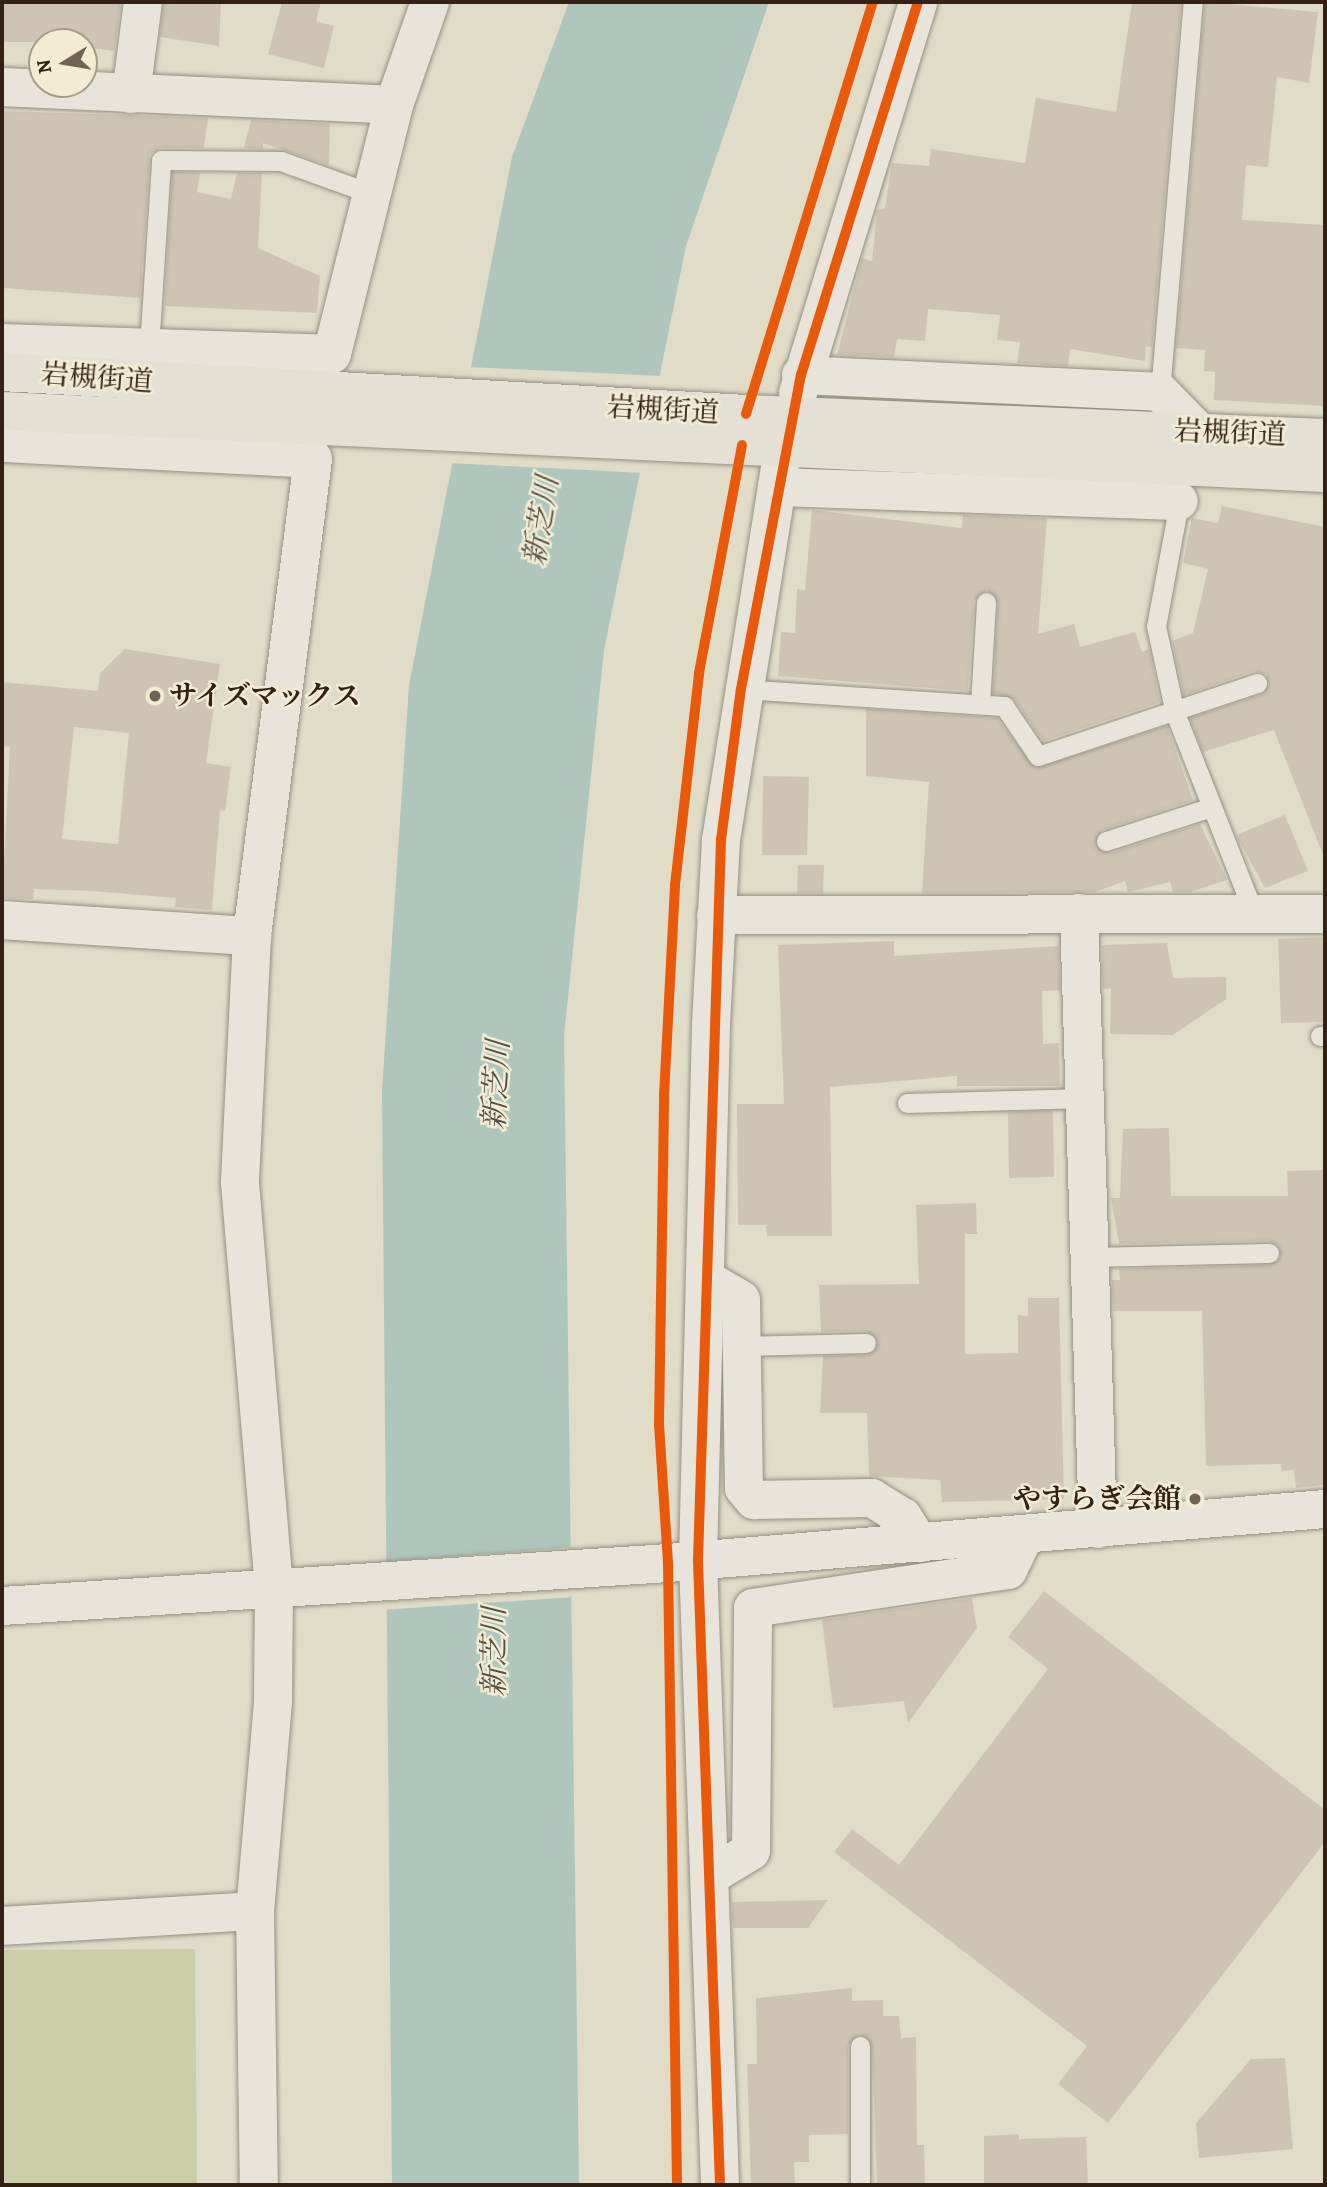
<!DOCTYPE html>
<meta charset="utf-8">
<style>
body{margin:0}
#map{position:relative;width:1327px;height:2187px;overflow:hidden;background:#e1dcc7;font-family:Alegreya,"Noto Serif JP",serif}
div>[style]{position:absolute}
.green>*{inset:0;background:#cacea9}
.water>*{inset:0;background:#afc6bc}
.pier>*{inset:0;background:#e1dcc7}
.building>*{inset:0;background:#cfc4b3}
.roads{filter:drop-shadow(0 0 2px #958f82) drop-shadow(0 0 2px #958f82)}
.lane>*{height:19px;margin:-9.5px;padding:0 9.5px;transform-origin:9.5px;border-radius:9.5px;background:#e8e4da}
.street>*{height:38px;margin:-19px;padding:0 19px;transform-origin:19px;border-radius:19px;background:#e8e4da}
.secondary>*{height:38px;margin:-19px;padding:0 19px;transform-origin:19px;border-radius:19px;background:#e8e4da}
.highway>*{height:38px;margin:-19px;padding:0 19px;transform-origin:19px;border-radius:19px;background:#e4e0d4}
.cycleway>*{height:10px;margin:-5px;padding:0 5px;transform-origin:5px;border-radius:5px;background:#e8590c}
.dots>*{width:19px;height:19px;translate:-50% -50%;box-sizing:border-box;border:4px solid #f3ecd3;border-radius:50%}
span{translate:-50% -50%;white-space:nowrap;text-align:center;line-height:1.15;-webkit-text-stroke:5px #f3ecd3;paint-order:stroke}
.street-label{font-size:28px;color:#342014}
.poi-label{font-size:28px;color:#342014;font-weight:700}
.left{translate:0 -50%;text-align:left}
.right{translate:-100% -50%;text-align:right}
.water-label{font-size:30px;color:#534f45;font-style:italic}
.frame{position:absolute;inset:0;border:4px solid #342014;pointer-events:none}
.north{position:absolute;left:28px;top:28px;width:70px;height:70px;box-sizing:border-box;background:#f3ecd3;border:2px solid #a79a87;border-radius:50%;rotate:259deg;font-size:19px;font-weight:700;line-height:28px;text-align:center;color:#342014}
.north::after{content:'';display:block;margin:auto;width:24px;height:32px;background:#716253;clip-path:polygon(50% 0,100% 100%,50% 72%,0 100%)}
</style>
<div id="map">
<div class="green">
<div style="clip-path:polygon(195px 1949px,197px 2185px,2px 2185px,2px 1950px)"></div>
</div>
<div class="water">
<div style="clip-path:polygon(569px 2px,769px 2px,686px 246px,604px 650px,564px 1036px,579px 2185px,392px 2185px,382px 1091px,409px 685px,512px 157px)"></div>
</div>
<div class="pier">
<div style="clip-path:polygon(468px 367px,663px 376px,643px 473px,449px 463px)"></div>
<div style="clip-path:polygon(574px 1547px,575px 1597px,381px 1610px,381px 1562px)"></div>
</div>
<div class="building">
<div style="clip-path:polygon(2px 2px,121px 2px,114px 51px,84px 47px,84px 42px,2px 42px)"></div>
<div style="clip-path:polygon(164px 2px,221px 2px,219px 46px,160px 37px)"></div>
<div style="clip-path:polygon(282px 2px,321px 2px,316px 21px,334px 26px,324px 68px,268px 54px)"></div>
<div style="clip-path:polygon(1132px 2px,1181px 2px,1152px 347px,1146px 346px,1145px 361px,1070px 349px,1068px 366px,1017px 363px,1020px 342px,997px 340px,1000px 315px,928px 309px,925px 341px,897px 339px,894px 357px,837px 355px,862px 258px,872px 261px,877px 210px,885px 208px,892px 163px,929px 166px,931px 149px,1025px 163px,1036px 98px,1116px 112px)"></div>
<div style="clip-path:polygon(1205px 2px,1318px 12px,1309px 83px,1277px 77px,1268px 167px,1246px 165px,1242px 220px,1325px 225px,1325px 406px,1214px 400px,1215px 372px,1204px 371px,1205px 350px,1176px 348px)"></div>
<div style="clip-path:polygon(2px 111px,208px 118px,204px 148px,160px 148px,150px 154px,140px 298px,2px 288px)"></div>
<div style="clip-path:polygon(251px 120px,330px 124px,329px 165px,263px 143px,263px 149px,244px 148px)"></div>
<div style="clip-path:polygon(172px 172px,200px 173px,197px 192px,231px 199px,237px 173px,262px 173px,258px 248px,320px 276px,317px 313px,165px 306px)"></div>
<div style="clip-path:polygon(1222px 506px,1325px 527px,1325px 860px,1274px 730px,1203px 752px,1190px 718px,1261px 695px,1269px 685px,1266px 674px,1254px 671px,1184px 695px,1172px 641px,1193px 633px,1208px 569px,1183px 563px,1192px 518px,1218px 523px)"></div>
<div style="clip-path:polygon(812px 510px,962px 528px,963px 515px,1047px 518px,1038px 634px,1074px 624px,1080px 647px,1135px 632px,1142px 652px,1149px 649px,1160px 702px,1043px 741px,1014px 699px,993px 693px,998px 603px,987px 590px,974px 601px,968px 691px,778px 676px,781px 632px,795px 633px,797px 589px,805px 590px)"></div>
<div style="clip-path:polygon(evenodd,125px 649px,220px 664px,206px 763px,231px 767px,225px 811px,220px 810px,212px 910px,175px 907px,176px 898px,91px 891px,34px 889px,33px 899px,2px 898px,10px 747px,2px 746px,2px 682px,98px 691px,100px 673px,125px 649px,74px 727px,129px 733px,118px 844px,62px 839px,74px 727px)"></div>
<div style="clip-path:polygon(866px 709px,997px 718px,1035px 768px,1167px 726px,1193px 800px,1102px 830px,1095px 845px,1110px 853px,1200px 824px,1227px 880px,1190px 892px,1173px 892px,1170px 882px,1128px 892px,1125px 881px,1095px 892px,922px 893px,929px 782px,866px 776px)"></div>
<div style="clip-path:polygon(763px 776px,809px 777px,807px 855px,762px 855px)"></div>
<div style="clip-path:polygon(1285px 815px,1308px 871px,1265px 888px,1236px 835px)"></div>
<div style="clip-path:polygon(798px 865px,824px 865px,823px 893px,797px 893px)"></div>
<div style="clip-path:polygon(1325px 937px,1325px 1022px,1281px 1023px,1278px 939px)"></div>
<div style="clip-path:polygon(894px 941px,894px 956px,1058px 946px,1060px 990px,1042px 991px,1043px 1044px,1059px 1043px,1060px 1086px,957px 1086px,957px 1076px,830px 1087px,832px 1236px,767px 1236px,766px 1225px,738px 1225px,737px 1104px,784px 1104px,778px 945px)"></div>
<div style="clip-path:polygon(1167px 943px,1173px 978px,1226px 977px,1226px 999px,1173px 1035px,1110px 1034px,1111px 988px,1103px 989px,1102px 945px)"></div>
<div style="clip-path:polygon(1053px 1111px,1054px 1177px,1009px 1178px,1008px 1112px)"></div>
<div style="clip-path:polygon(1169px 1128px,1171px 1196px,1288px 1196px,1287px 1171px,1325px 1170px,1325px 1485px,1296px 1488px,1294px 1470px,1282px 1471px,1281px 1464px,1206px 1466px,1202px 1311px,1113px 1311px,1112px 1280px,1120px 1280px,1119px 1269px,1269px 1265px,1280px 1258px,1279px 1246px,1269px 1241px,1119px 1244px,1111px 1198px,1120px 1198px,1123px 1129px)"></div>
<div style="clip-path:polygon(976px 1203px,977px 1234px,965px 1234px,965px 1354px,1018px 1353px,1018px 1315px,1028px 1316px,1028px 1298px,1059px 1298px,1064px 1499px,942px 1502px,940px 1480px,869px 1476px,867px 1413px,820px 1413px,823px 1356px,867px 1355px,878px 1343px,866px 1331px,821px 1332px,819px 1285px,919px 1284px,916px 1205px)"></div>
<div style="clip-path:polygon(1044px 1591px,1325px 1810px,1325px 1842px,1108px 2123px,1058px 2084px,1087px 2046px,834px 1852px,852px 1829px,899px 1865px,1048px 1669px,1008px 1637px)"></div>
<div style="clip-path:polygon(972px 1598px,977px 1628px,908px 1723px,904px 1701px,833px 1708px,822px 1620px)"></div>
<div style="clip-path:polygon(828px 1900px,808px 1928px,733px 1928px,732px 1902px)"></div>
<div style="clip-path:polygon(852px 1988px,852px 2001px,883px 2000px,883px 2016px,899px 2016px,901px 2038px,916px 2037px,917px 2145px,924px 2145px,925px 2185px,877px 2185px,872px 2046px,859px 2034px,848px 2046px,848px 2134px,809px 2135px,809px 2162px,794px 2162px,795px 2185px,751px 2185px,747px 2064px,757px 2064px,756px 1998px)"></div>
<div style="clip-path:polygon(1285px 2058px,1293px 2149px,1199px 2158px,1196px 2123px,1251px 2059px)"></div>
<div style="clip-path:polygon(1019px 2134px,1019px 2139px,1086px 2137px,1088px 2185px,984px 2185px,984px 2136px)"></div>
</div>
<div class="roads">
<div class="lane">
<div style="left:149px;top:348px;width:188px;rotate:-86.3deg"></div>
<div style="left:161px;top:160px;width:120px;rotate:0.5deg"></div>
<div style="left:281px;top:161px;width:97px;rotate:19.9deg"></div>
<div style="left:1160px;top:392px;width:391px;rotate:-85.2deg"></div>
<div style="left:1180px;top:497px;width:131px;rotate:100.5deg"></div>
<div style="left:1156px;top:626px;width:89px;rotate:77.7deg"></div>
<div style="left:1175px;top:713px;width:216px;rotate:68.5deg"></div>
<div style="left:741px;top:689px;width:264px;rotate:3.7deg"></div>
<div style="left:1004px;top:706px;width:60px;rotate:55.8deg"></div>
<div style="left:1038px;top:756px;width:231px;rotate:-18.4deg"></div>
<div style="left:980px;top:704px;width:102px;rotate:-86.6deg"></div>
<div style="left:1106px;top:841px;width:111px;rotate:-17.8deg"></div>
<div style="left:1320px;top:1036px;width:5px"></div>
<div style="left:907px;top:1103px;width:178px;rotate:-1.6deg"></div>
<div style="left:1090px;top:1257px;width:179px;rotate:-1.3deg"></div>
<div style="left:741px;top:1346px;width:125px;rotate:-1.4deg"></div>
<div style="left:860px;top:2046px;width:139px;rotate:90deg"></div>
</div>
<div class="street">
<div style="left:2px;top:87px;width:392px;rotate:2.6deg"></div>
<div style="left:131px;top:94px;width:93px;rotate:-82.6deg"></div>
<div style="left:2px;top:343px;width:330px;rotate:1.9deg"></div>
<div style="left:332px;top:354px;width:257px;rotate:-76deg"></div>
<div style="left:394px;top:105px;width:109px;rotate:-70.7deg"></div>
<div style="left:801px;top:375px;width:359px;rotate:2.7deg"></div>
<div style="left:1160px;top:392px;width:56px;rotate:45.7deg"></div>
<div style="left:2px;top:443px;width:311px;rotate:2.9deg"></div>
<div style="left:313px;top:459px;width:481px;rotate:97.3deg"></div>
<div style="left:252px;top:936px;width:247px;rotate:92.8deg"></div>
<div style="left:240px;top:1183px;width:406px;rotate:85.2deg"></div>
<div style="left:274px;top:1588px;width:114px;rotate:90.5deg"></div>
<div style="left:273px;top:1702px;width:210px;rotate:94.9deg"></div>
<div style="left:255px;top:1911px;width:274px;rotate:89.2deg"></div>
<div style="left:777px;top:487px;width:402px;rotate:2deg"></div>
<div style="left:1079px;top:913px;width:616px;rotate:88.23deg"></div>
<div style="left:716px;top:915px;width:609px;rotate:-0.09deg"></div>
<div style="left:2px;top:920px;width:251px;rotate:3.7deg"></div>
<div style="left:707px;top:1280px;width:39px;rotate:30deg"></div>
<div style="left:741px;top:1300px;width:188px;rotate:89.1deg"></div>
<div style="left:744px;top:1488px;width:16px;rotate:50deg"></div>
<div style="left:754px;top:1500px;width:118px;rotate:-1deg"></div>
<div style="left:872px;top:1498px;width:36px;rotate:32deg"></div>
<div style="left:903px;top:1517px;width:31px;rotate:58deg"></div>
<div style="left:713px;top:1874px;width:44px;rotate:-31.2deg"></div>
<div style="left:751px;top:1851px;width:243px;rotate:-89.5deg"></div>
<div style="left:753px;top:1608px;width:258px;rotate:-8.5deg"></div>
<div style="left:1008px;top:1570px;width:39px;rotate:-64deg"></div>
<div style="left:2px;top:1926px;width:253px;rotate:-3.4deg"></div>
</div>
<div class="secondary">
<div style="left:798px;top:393px;width:409px;rotate:-72.9deg"></div>
<div style="left:2px;top:1606px;width:667px;rotate:-3.69deg"></div>
<div style="left:668px;top:1563px;width:659px;rotate:-4.7deg"></div>
<div style="left:720px;top:2185px;width:625px;rotate:-92.02deg"></div>
<div style="left:698px;top:1560px;width:536px;rotate:-88.61deg"></div>
<div style="left:711px;top:1024px;width:184px;rotate:-86.9deg"></div>
<div style="left:721px;top:840px;width:376px;rotate:-81deg"></div>
</div>
<div class="highway">
<div style="left:2px;top:372px;width:745px;rotate:3.23deg"></div>
<div style="left:746px;top:414px;width:579px;rotate:2.37deg"></div>
<div style="left:2px;top:411px;width:1324px;rotate:2.68deg"></div>
</div>
</div>
<div class="cycleway">
<div style="left:746px;top:414px;width:431px;rotate:-72.9deg"></div>
<div style="left:677px;top:2185px;width:622px;rotate:-90.83deg"></div>
<div style="left:668px;top:1563px;width:139px;rotate:-93.7deg"></div>
<div style="left:659px;top:1424px;width:328px;rotate:-89.1deg"></div>
<div style="left:664px;top:1096px;width:211px;rotate:-87deg"></div>
<div style="left:675px;top:885px;width:213px;rotate:-83.5deg"></div>
<div style="left:699px;top:673px;width:232px;rotate:-79.3deg"></div>
<div style="left:720px;top:2185px;width:625px;rotate:-92.02deg"></div>
<div style="left:698px;top:1560px;width:720px;rotate:-88.17deg"></div>
<div style="left:721px;top:840px;width:152px;rotate:-82.5deg"></div>
<div style="left:741px;top:689px;width:320px;rotate:-79.2deg"></div>
<div style="left:801px;top:375px;width:391px;rotate:-72.6deg"></div>
</div>
<div class="dots">
<div style="left:155px;top:696px;background:#716253"></div>
<div style="left:1195px;top:1499px;background:#716253"></div>
</div>
<div class="street-label">
<span style="left:97px;top:378px;rotate:4deg">岩槻街道</span>
<span style="left:663px;top:410px;rotate:3deg">岩槻街道</span>
<span style="left:1230px;top:433px;rotate:2deg">岩槻街道</span>
</div>
<div class="poi-label">
<span class="left" style="left:169px;top:696px">サイズマックス</span>
<span class="right" style="left:1181px;top:1499px">やすらぎ会館</span>
</div>
<div class="water-label">
<span style="left:541px;top:521px;rotate:-81deg">新芝川</span>
<span style="left:496px;top:1085px;rotate:-87deg">新芝川</span>
<span style="left:494px;top:1652px;rotate:-90deg">新芝川</span>
</div>
<div class="frame"></div>
<div class="north">N</div>
</div>
